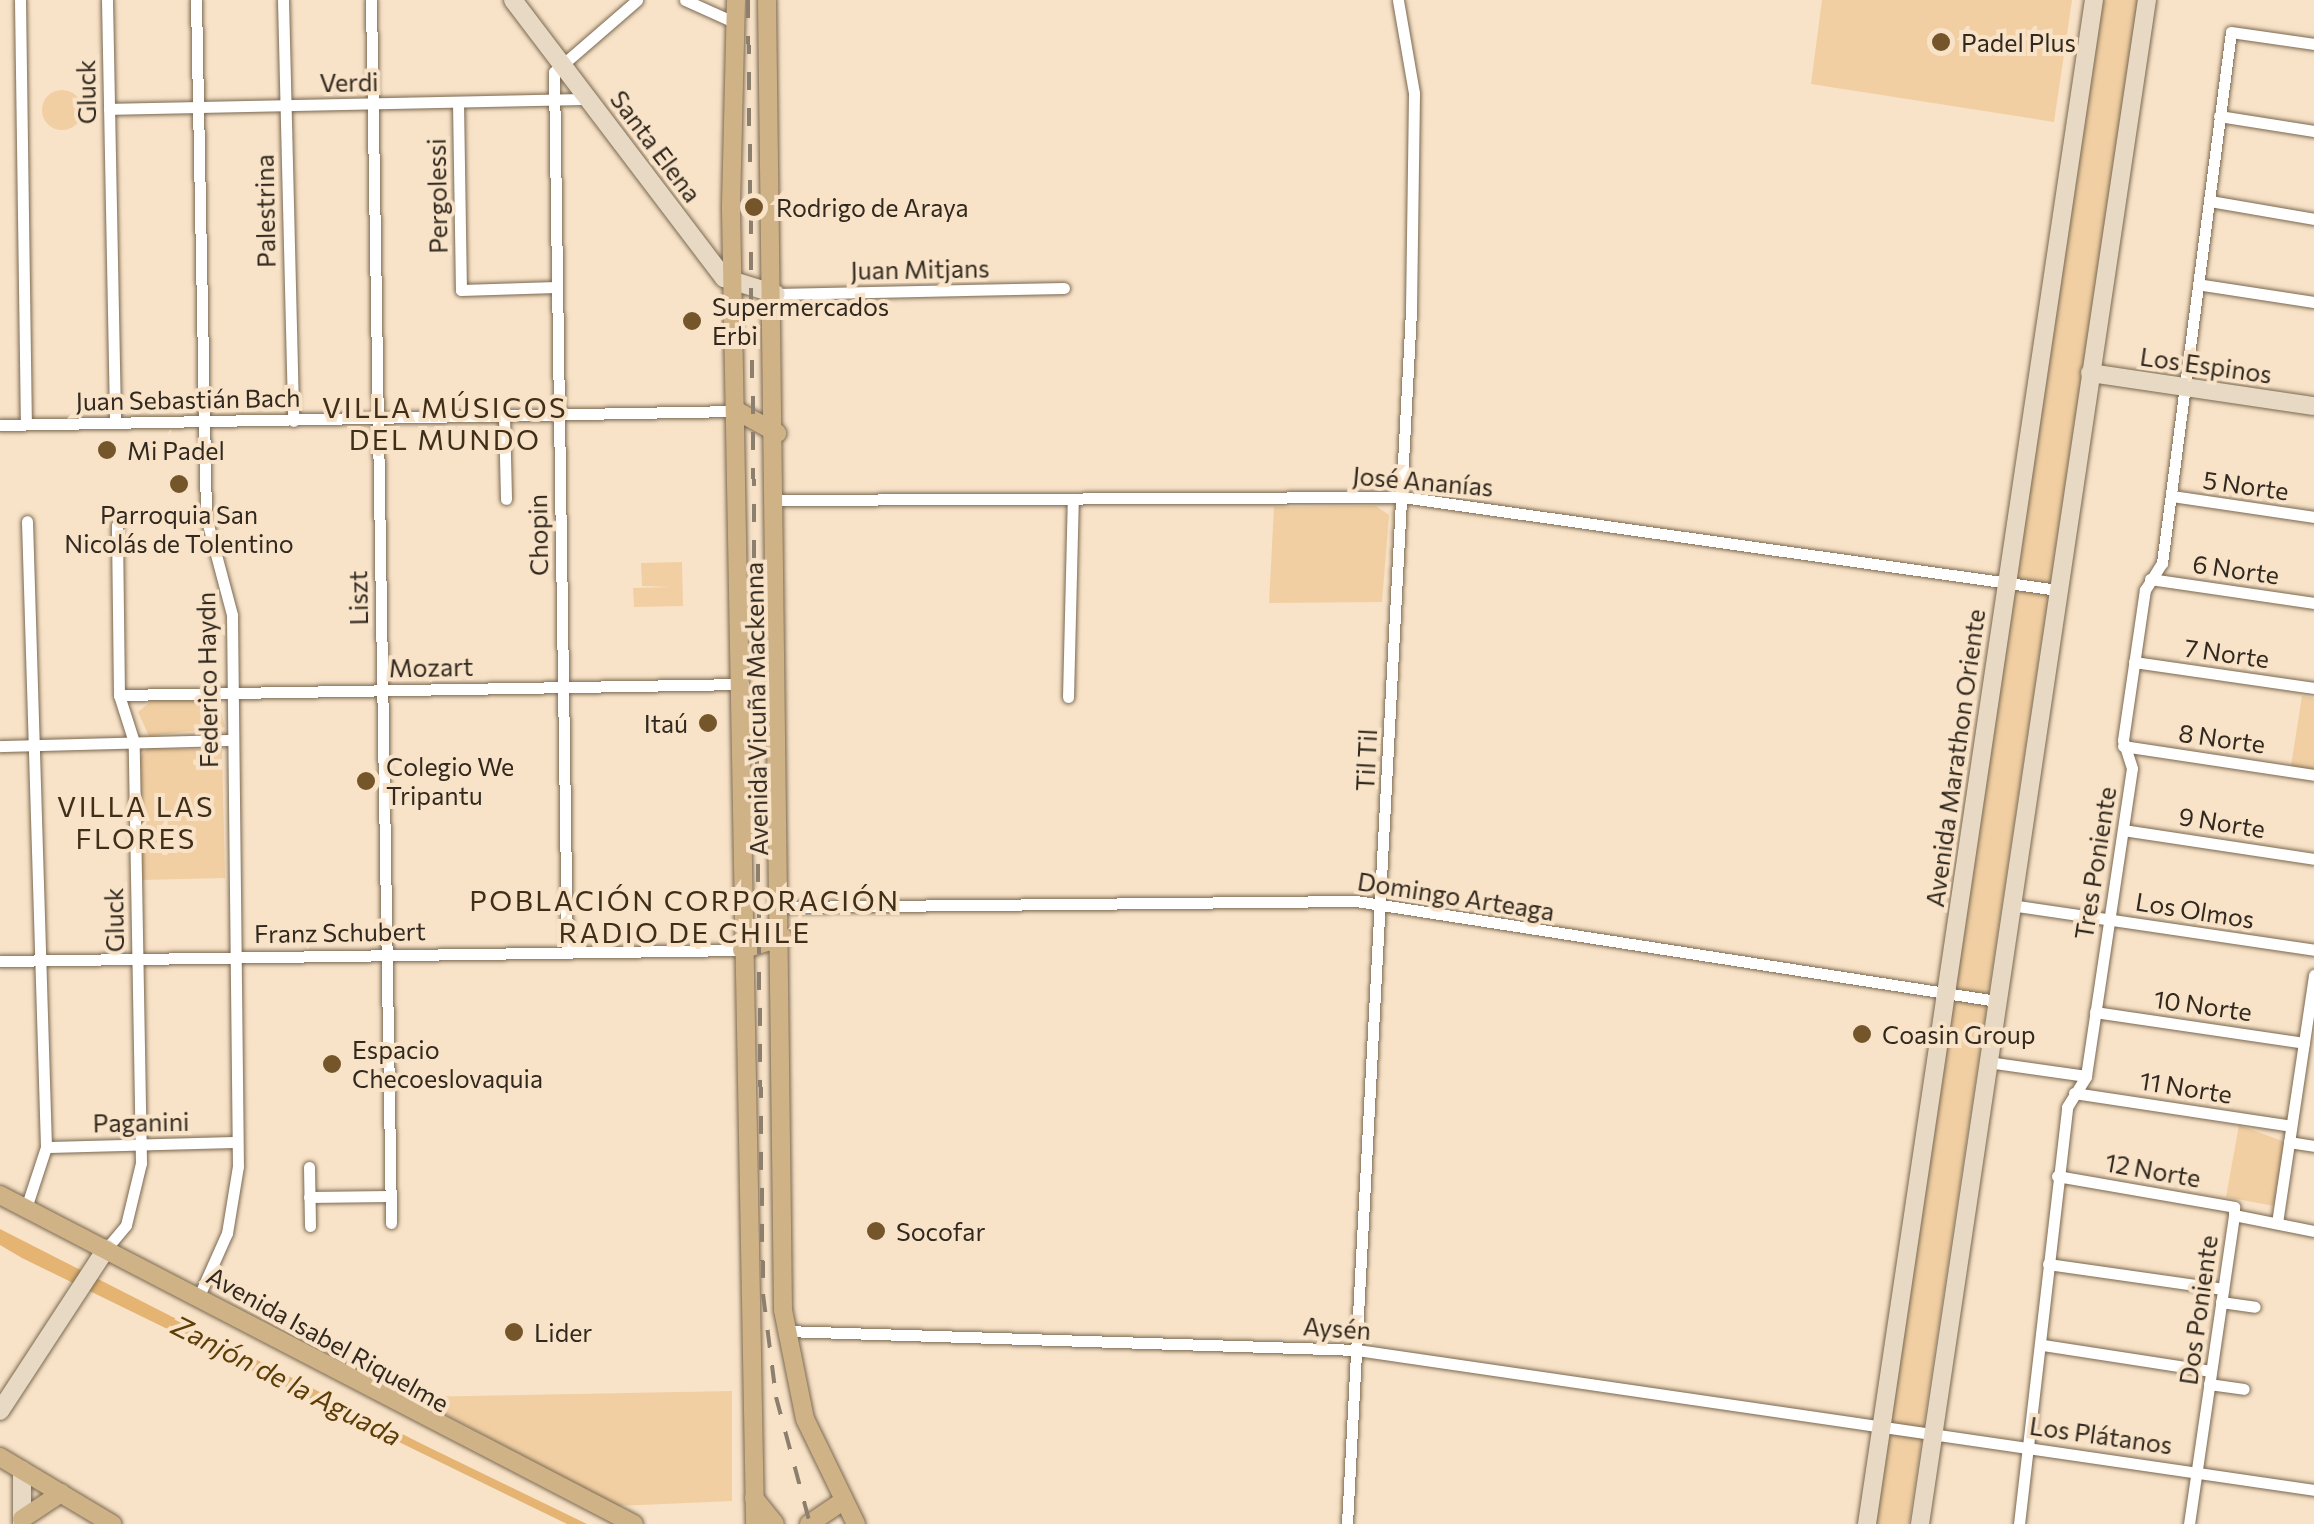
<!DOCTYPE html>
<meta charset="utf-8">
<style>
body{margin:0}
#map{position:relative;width:2314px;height:1524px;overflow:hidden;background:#f8e3c8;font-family:Commissioner,sans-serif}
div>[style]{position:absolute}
.green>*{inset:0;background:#f1cfa3}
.round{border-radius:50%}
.water>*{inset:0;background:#e5b472}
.roads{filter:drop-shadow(0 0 2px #7a6850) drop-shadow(0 0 2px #7a6850)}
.street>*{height:11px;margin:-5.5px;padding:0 5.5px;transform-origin:5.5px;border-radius:5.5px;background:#fff}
.secondary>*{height:18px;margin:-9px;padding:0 9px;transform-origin:9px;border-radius:9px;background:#e7d9c3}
.primary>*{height:18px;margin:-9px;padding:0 9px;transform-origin:9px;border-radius:9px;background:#d0b287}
.rail>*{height:4px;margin-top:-2px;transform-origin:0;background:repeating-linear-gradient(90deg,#8d7f6d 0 18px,transparent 0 36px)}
.dots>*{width:28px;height:28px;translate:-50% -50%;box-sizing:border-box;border:5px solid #f8e3c8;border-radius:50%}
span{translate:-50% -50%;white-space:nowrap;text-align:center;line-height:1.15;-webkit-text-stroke:8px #f8e3c8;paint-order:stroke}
.poi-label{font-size:25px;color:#31291f}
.left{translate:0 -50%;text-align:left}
.right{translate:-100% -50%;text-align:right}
.street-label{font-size:25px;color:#31291f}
.neighbourhood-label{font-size:28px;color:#3f2e18;letter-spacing:2.5px}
.water-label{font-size:28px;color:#5d3d06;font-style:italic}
</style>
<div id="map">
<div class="green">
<div style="clip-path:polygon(1822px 0,2072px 0,2054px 122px,1811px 84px)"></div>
<div style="clip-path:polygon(2099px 0,2138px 0,1909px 1524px,1871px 1524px)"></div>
<div class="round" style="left:42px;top:90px;width:40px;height:40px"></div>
<div style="clip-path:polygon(1376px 506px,1389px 515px,1382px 602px,1269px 603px,1274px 507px)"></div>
<div style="clip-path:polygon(682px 562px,683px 606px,634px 607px,633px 588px,672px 587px,642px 586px,641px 563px)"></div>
<div style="clip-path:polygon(2302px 696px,2314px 698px,2314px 770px,2291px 766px)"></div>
<div style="clip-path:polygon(154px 699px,218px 700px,225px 727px,149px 736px,138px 712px)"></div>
<div style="clip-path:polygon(147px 748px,222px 750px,225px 878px,142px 880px,140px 758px)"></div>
<div style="clip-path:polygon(2239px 1125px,2285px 1142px,2274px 1206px,2226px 1197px)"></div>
<div style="clip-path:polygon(732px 1391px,732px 1501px,618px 1506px,413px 1397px)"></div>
</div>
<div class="water">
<div style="clip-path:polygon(0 1229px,422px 1444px,587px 1524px,567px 1524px,22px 1258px,0 1245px)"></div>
</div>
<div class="roads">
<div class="street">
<div style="left:20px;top:0;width:424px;rotate:89.2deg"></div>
<div style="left:107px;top:0;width:422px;rotate:88.9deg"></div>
<div style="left:196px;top:0;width:517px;rotate:88.89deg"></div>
<div style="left:206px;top:517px;width:101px;rotate:75.1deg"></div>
<div style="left:232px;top:615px;width:551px;rotate:89.38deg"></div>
<div style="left:238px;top:1166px;width:68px;rotate:99.3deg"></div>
<div style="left:227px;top:1233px;width:69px;rotate:114deg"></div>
<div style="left:283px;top:0;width:421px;rotate:88.6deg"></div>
<div style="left:371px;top:0;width:1223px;rotate:89.06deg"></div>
<div style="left:685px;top:0;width:56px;rotate:24.3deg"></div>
<div style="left:458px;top:102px;width:188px;rotate:89.1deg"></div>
<div style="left:461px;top:290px;width:95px;rotate:-1.8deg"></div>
<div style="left:109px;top:109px;width:480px;rotate:-1.2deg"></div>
<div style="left:2219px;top:116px;width:96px;rotate:9deg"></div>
<div style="left:2210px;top:201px;width:106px;rotate:9.8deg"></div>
<div style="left:2203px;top:285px;width:112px;rotate:8.7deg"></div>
<div style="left:776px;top:294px;width:288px;rotate:-1.2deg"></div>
<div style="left:504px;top:416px;width:83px;rotate:88.6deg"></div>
<div style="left:0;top:425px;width:737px;rotate:-1.09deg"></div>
<div style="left:2172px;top:496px;width:144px;rotate:8.4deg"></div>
<div style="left:778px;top:500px;width:624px;rotate:-0.28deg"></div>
<div style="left:1402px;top:497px;width:663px;rotate:8.07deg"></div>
<div style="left:2150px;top:579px;width:166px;rotate:8.3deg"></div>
<div style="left:2134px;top:662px;width:182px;rotate:8.2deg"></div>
<div style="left:119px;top:695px;width:624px;rotate:-1.01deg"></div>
<div style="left:1068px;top:697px;width:198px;rotate:-88.6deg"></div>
<div style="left:0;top:746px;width:232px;rotate:-1.5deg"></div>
<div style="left:2123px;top:746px;width:193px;rotate:8.6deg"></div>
<div style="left:2123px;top:830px;width:193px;rotate:8.6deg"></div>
<div style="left:2011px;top:905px;width:306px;rotate:8.4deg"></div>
<div style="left:783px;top:907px;width:573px;rotate:-0.6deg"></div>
<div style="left:1356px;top:901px;width:649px;rotate:8.87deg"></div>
<div style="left:567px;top:952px;width:880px;rotate:-90.85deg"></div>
<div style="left:554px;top:72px;width:110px;rotate:-40.9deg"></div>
<div style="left:0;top:961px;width:742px;rotate:-0.85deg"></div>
<div style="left:2095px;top:1012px;width:211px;rotate:8.4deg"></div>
<div style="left:1988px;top:1062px;width:99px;rotate:8.1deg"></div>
<div style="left:2074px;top:1093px;width:219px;rotate:8.6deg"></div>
<div style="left:2289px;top:1142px;width:25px;rotate:9deg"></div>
<div style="left:46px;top:1147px;width:191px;rotate:-1.5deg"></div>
<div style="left:309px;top:1167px;width:59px;rotate:89deg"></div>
<div style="left:2057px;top:1176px;width:180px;rotate:9.9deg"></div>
<div style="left:2234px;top:1207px;width:8px;rotate:90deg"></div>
<div style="left:309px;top:1197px;width:81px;rotate:-0.7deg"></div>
<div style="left:26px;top:1208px;width:64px;rotate:-71.8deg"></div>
<div style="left:46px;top:1147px;width:626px;rotate:-91.74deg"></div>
<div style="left:2234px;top:1215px;width:82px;rotate:11.3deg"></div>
<div style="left:2277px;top:1223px;width:251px;rotate:-81.5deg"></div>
<div style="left:106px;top:1249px;width:31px;rotate:-50deg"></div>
<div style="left:126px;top:1225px;width:64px;rotate:-76.4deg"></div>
<div style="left:141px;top:1163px;width:421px;rotate:-91deg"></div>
<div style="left:134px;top:742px;width:49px;rotate:-107.7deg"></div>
<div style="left:119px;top:695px;width:170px;rotate:-90.7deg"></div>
<div style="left:2048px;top:1264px;width:177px;rotate:8.1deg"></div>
<div style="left:2221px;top:1302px;width:34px;rotate:8deg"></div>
<div style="left:785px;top:1331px;width:572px;rotate:1.9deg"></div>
<div style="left:1357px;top:1350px;width:967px;rotate:8.32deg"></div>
<div style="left:2043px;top:1345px;width:170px;rotate:8.8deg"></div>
<div style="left:2209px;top:1384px;width:35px;rotate:8deg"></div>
<div style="left:1347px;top:1524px;width:1217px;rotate:-86.98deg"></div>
<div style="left:1411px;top:309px;width:216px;rotate:-89.2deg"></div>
<div style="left:1414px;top:93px;width:94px;rotate:-99.8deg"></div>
<div style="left:2019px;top:1524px;width:420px;rotate:-83.4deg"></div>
<div style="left:2067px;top:1107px;width:36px;rotate:-58deg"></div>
<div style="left:2086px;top:1076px;width:311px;rotate:-81.5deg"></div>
<div style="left:2132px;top:768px;width:29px;rotate:-108deg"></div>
<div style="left:2123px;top:740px;width:152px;rotate:-81.7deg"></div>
<div style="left:2145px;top:590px;width:32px;rotate:-58deg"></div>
<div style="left:2162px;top:563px;width:535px;rotate:-82.6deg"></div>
<div style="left:2231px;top:32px;width:84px;rotate:8.2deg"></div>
<div style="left:2189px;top:1524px;width:312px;rotate:-81.7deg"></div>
</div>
<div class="secondary">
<div style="left:513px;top:0;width:349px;rotate:52.8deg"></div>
<div style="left:724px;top:278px;width:54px;rotate:17.1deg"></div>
<div style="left:2090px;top:373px;width:226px;rotate:8.4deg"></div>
<div style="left:0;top:1411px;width:194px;rotate:-56.8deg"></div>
<div style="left:22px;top:1524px;width:54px;rotate:-90deg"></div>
<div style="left:1867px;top:1524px;width:1541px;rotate:-81.53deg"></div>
<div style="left:1920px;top:1524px;width:1541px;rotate:-81.53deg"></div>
</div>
<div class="primary">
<div style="left:736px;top:0;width:209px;rotate:91.4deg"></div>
<div style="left:731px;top:209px;width:1315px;rotate:88.95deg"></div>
<div style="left:767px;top:0;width:1310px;rotate:89.3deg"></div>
<div style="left:783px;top:1310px;width:111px;rotate:78.6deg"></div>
<div style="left:805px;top:1419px;width:117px;rotate:64.1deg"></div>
<div style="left:737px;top:411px;width:46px;rotate:28.8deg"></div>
<div style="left:742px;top:950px;width:43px;rotate:-17.6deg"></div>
<div style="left:0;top:1195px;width:714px;rotate:27.43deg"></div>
<div style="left:0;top:1457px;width:131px;rotate:30.9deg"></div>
<div style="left:754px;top:1498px;width:33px;rotate:51deg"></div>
<div style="left:22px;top:1519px;width:47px;rotate:-33.7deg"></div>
<div style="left:809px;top:1524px;width:41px;rotate:-34.1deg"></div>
</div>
</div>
<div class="rail">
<div style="left:748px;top:0;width:1294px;rotate:89.34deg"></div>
<div style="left:763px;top:1294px;width:104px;rotate:82.8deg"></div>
<div style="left:776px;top:1397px;width:131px;rotate:75deg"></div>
</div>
<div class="dots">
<div style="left:1941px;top:42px;background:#74562a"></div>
<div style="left:754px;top:207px;background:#74562a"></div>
<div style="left:692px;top:321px;background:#74562a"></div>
<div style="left:107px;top:450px;background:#74562a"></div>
<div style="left:179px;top:484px;background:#74562a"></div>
<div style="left:708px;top:723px;background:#74562a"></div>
<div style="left:366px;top:781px;background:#74562a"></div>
<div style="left:1862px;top:1034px;background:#74562a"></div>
<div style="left:332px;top:1064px;background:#74562a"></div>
<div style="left:876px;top:1231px;background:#74562a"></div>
<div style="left:514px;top:1332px;background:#74562a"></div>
</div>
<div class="poi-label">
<span class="left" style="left:1961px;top:42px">Padel Plus</span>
<span class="left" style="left:776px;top:207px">Rodrigo de Araya</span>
<span class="left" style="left:712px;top:321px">Supermercados<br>Erbi</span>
<span class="left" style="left:127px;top:450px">Mi Padel</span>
<span style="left:179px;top:529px">Parroquia San<br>Nicolás de Tolentino</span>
<span class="right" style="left:688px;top:723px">Itaú</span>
<span class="left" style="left:386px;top:781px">Colegio We<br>Tripantu</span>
<span class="left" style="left:1882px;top:1034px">Coasin Group</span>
<span class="left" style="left:352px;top:1064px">Espacio<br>Checoeslovaquia</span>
<span class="left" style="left:896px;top:1231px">Socofar</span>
<span class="left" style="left:534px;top:1332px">Lider</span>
</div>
<div class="street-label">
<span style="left:349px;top:82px;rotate:-1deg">Verdi</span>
<span style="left:86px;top:92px;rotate:-91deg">Gluck</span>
<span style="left:656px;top:146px;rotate:53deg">Santa Elena</span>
<span style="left:437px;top:196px;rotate:-91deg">Pergolessi</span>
<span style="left:265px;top:211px;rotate:-91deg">Palestrina</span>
<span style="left:920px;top:269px;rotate:-1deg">Juan Mitjans</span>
<span style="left:2206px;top:365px;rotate:8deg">Los Espinos</span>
<span style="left:188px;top:399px;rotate:-1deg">Juan Sebastián Bach</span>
<span style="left:1423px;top:481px;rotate:5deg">José Ananías</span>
<span style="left:2246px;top:485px;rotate:8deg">5 Norte</span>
<span style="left:538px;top:535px;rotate:-91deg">Chopin</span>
<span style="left:2236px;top:569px;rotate:8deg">6 Norte</span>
<span style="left:358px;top:598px;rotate:-91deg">Liszt</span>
<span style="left:2227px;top:653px;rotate:8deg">7 Norte</span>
<span style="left:431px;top:667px;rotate:-1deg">Mozart</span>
<span style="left:207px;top:680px;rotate:-91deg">Federico Haydn</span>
<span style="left:756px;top:709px;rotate:-91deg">Avenida Vicuña Mackenna</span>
<span style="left:2222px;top:738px;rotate:8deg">8 Norte</span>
<span style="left:1955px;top:758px;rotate:-82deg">Avenida Marathon Oriente</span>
<span style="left:1366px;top:760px;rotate:-87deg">Til Til</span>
<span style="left:2222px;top:822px;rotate:9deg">9 Norte</span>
<span style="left:2095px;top:863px;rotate:-81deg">Tres Poniente</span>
<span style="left:1456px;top:896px;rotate:9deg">Domingo Arteaga</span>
<span style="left:2195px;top:910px;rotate:9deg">Los Olmos</span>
<span style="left:114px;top:920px;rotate:-91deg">Gluck</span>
<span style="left:340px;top:932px;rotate:-1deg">Franz Schubert</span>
<span style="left:2203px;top:1005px;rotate:8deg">10 Norte</span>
<span style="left:2186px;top:1087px;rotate:9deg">11 Norte</span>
<span style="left:141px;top:1122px;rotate:-1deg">Paganini</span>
<span style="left:2153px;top:1170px;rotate:10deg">12 Norte</span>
<span style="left:2198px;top:1310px;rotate:-82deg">Dos Poniente</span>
<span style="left:1337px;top:1328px;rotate:4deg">Aysén</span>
<span style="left:328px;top:1339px;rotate:29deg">Avenida Isabel Riquelme</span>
<span style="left:2101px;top:1435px;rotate:8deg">Los Plátanos</span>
</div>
<div class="neighbourhood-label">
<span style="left:445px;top:423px">VILLA MÚSICOS<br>DEL MUNDO</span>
<span style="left:136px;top:822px">VILLA LAS<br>FLORES</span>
<span style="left:685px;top:916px">POBLACIÓN CORPORACIÓN<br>RADIO DE CHILE</span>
</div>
<div class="water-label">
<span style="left:287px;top:1380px;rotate:27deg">Zanjón de la Aguada</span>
</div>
</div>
